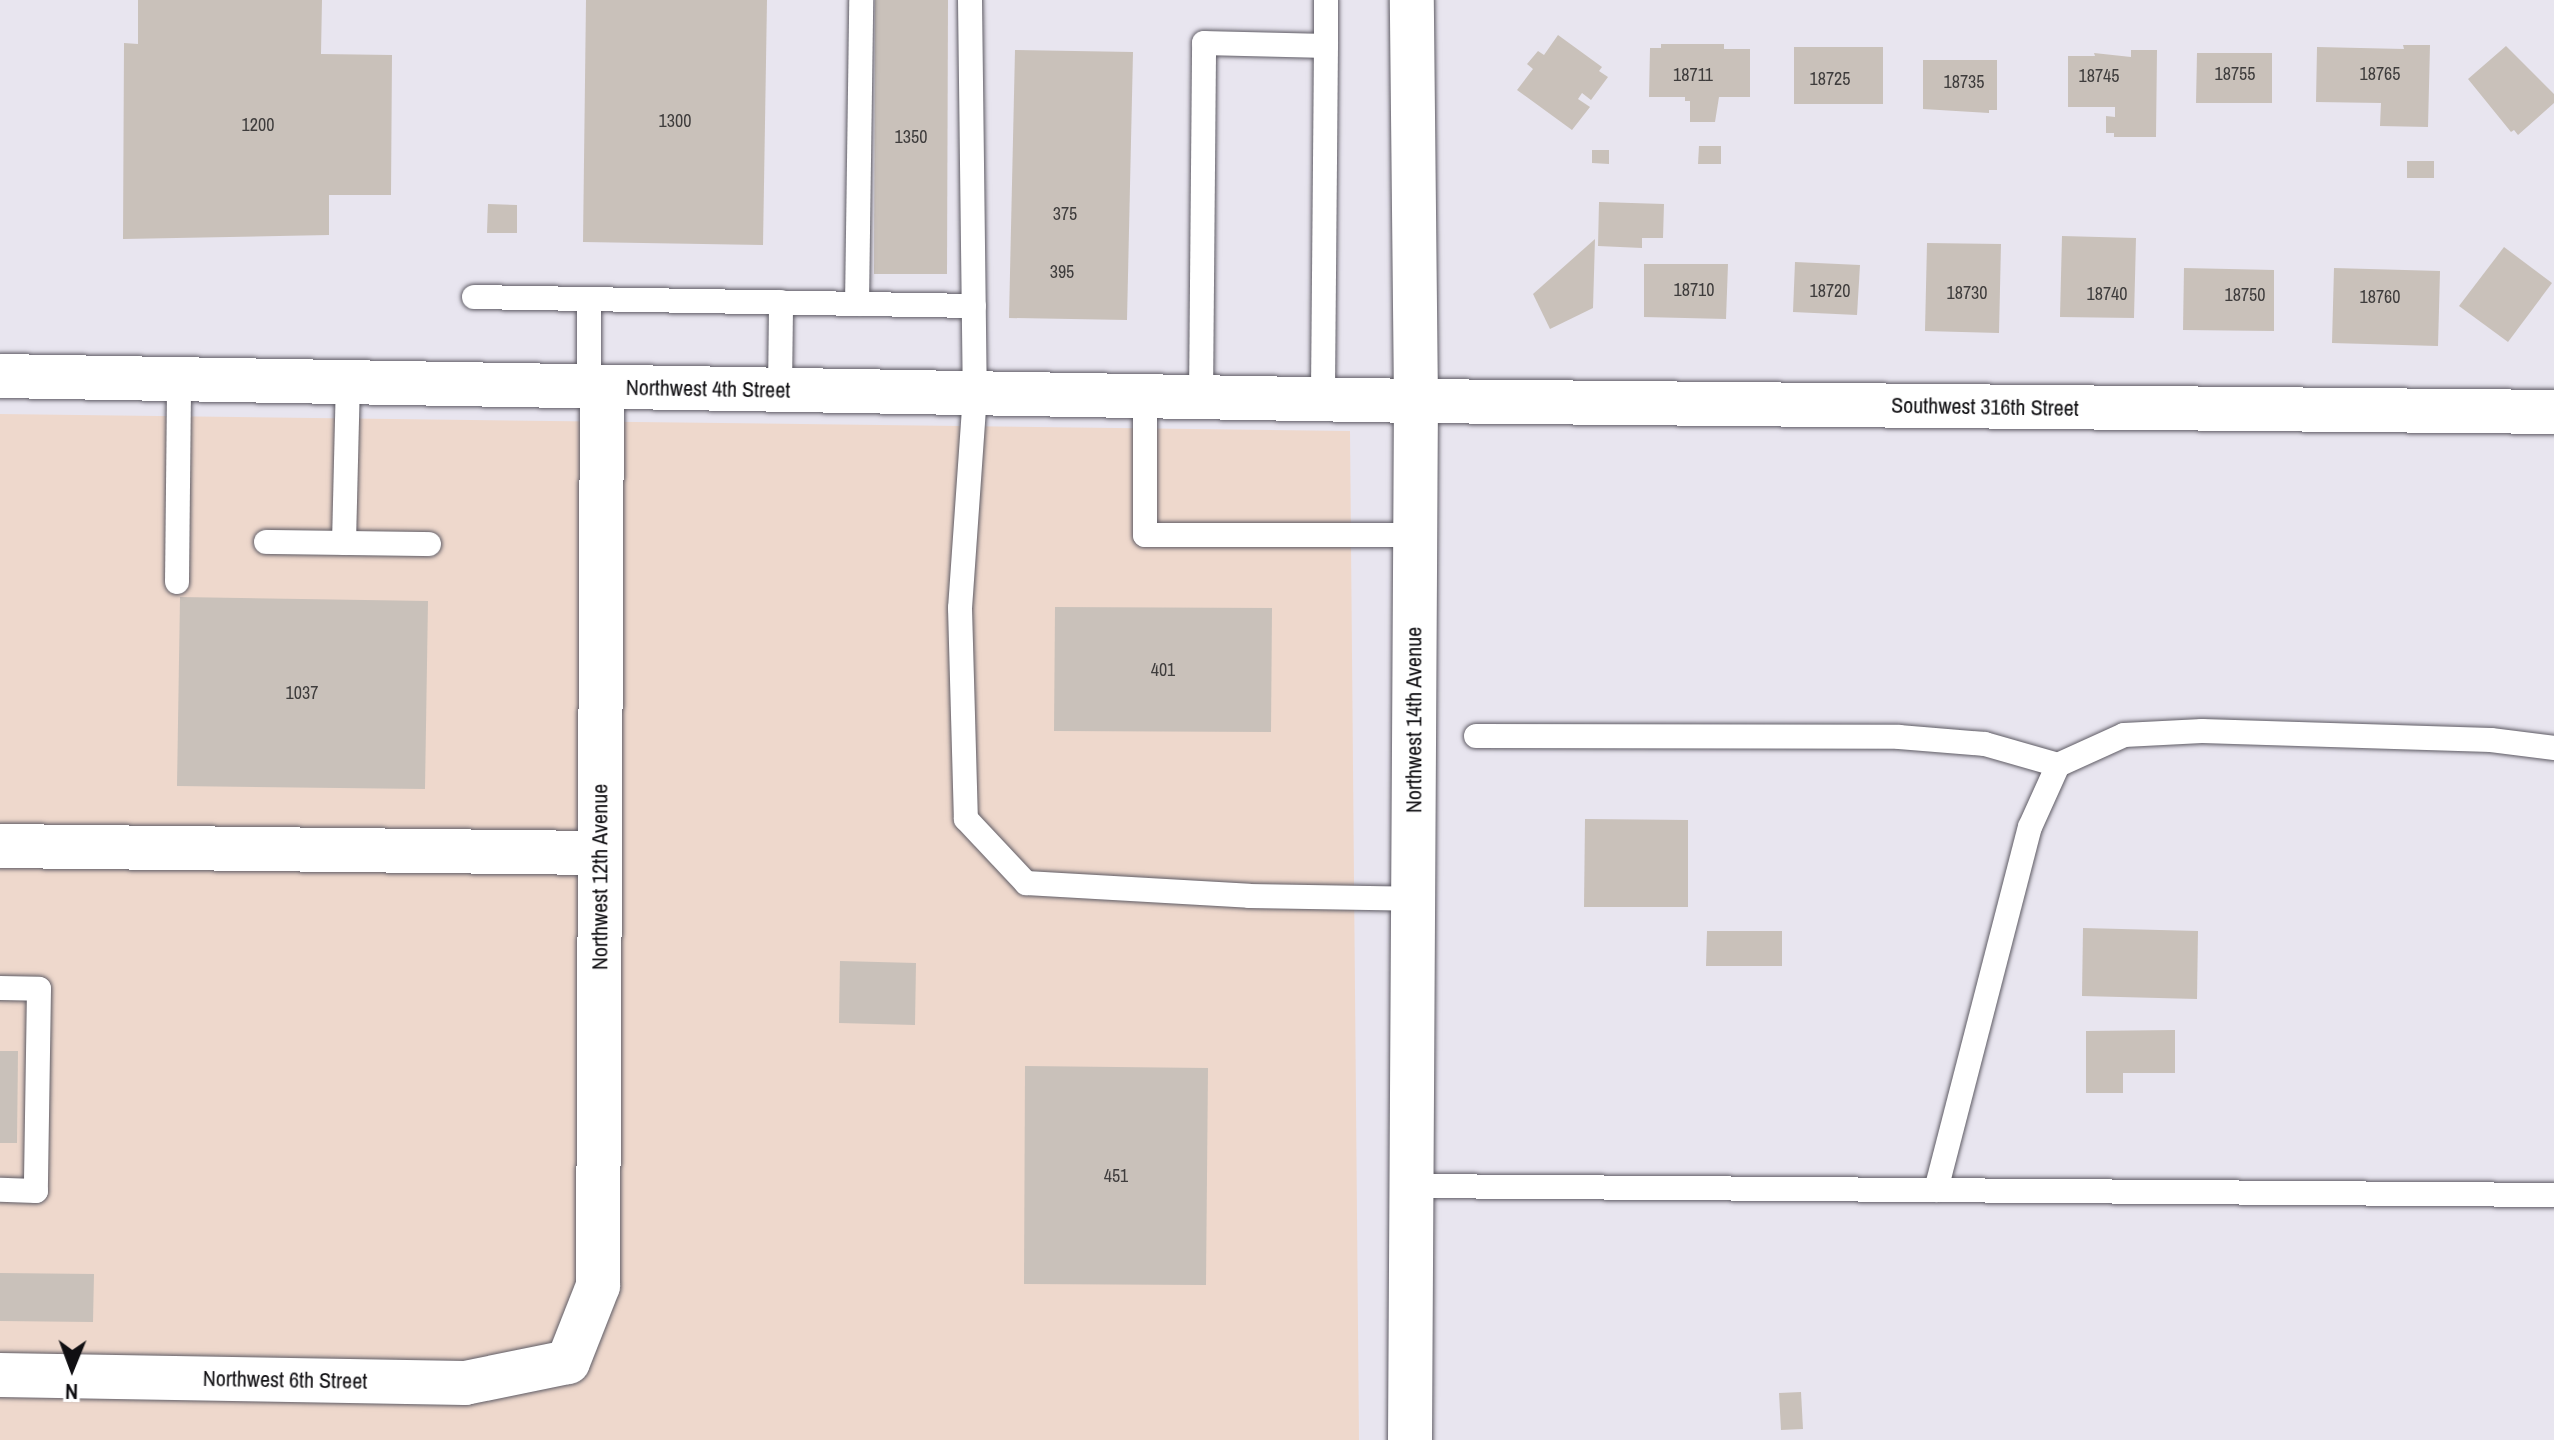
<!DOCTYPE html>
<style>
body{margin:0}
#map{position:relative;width:2554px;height:1440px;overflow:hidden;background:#e8e5ef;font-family:"Archivo Narrow",sans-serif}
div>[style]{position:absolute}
.industrial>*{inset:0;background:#eed8cc}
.building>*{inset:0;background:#c9c1ba}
.roads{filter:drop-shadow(0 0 2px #5e5b64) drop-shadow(0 0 2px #5e5b64)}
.service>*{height:24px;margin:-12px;padding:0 12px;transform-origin:12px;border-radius:12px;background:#fff}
.minor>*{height:44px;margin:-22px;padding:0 22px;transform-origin:22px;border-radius:22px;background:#fff}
.tertiary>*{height:44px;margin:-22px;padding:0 22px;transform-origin:22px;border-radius:22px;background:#fff}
span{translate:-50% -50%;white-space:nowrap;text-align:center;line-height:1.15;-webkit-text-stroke:7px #fff;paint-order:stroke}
.number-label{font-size:18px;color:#3e3c3c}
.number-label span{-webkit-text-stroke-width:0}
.street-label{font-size:22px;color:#100f12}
.north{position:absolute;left:32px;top:1328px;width:80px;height:80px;-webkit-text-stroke:6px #fff;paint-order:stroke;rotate:181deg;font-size:22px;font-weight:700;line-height:32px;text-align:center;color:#100f12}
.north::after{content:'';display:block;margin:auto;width:28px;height:36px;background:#100f12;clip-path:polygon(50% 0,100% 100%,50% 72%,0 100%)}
</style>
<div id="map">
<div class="industrial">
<div style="clip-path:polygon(0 414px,1350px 431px,1359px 1440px,0 1440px)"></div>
</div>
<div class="building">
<div style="clip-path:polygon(138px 0,322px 0,321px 54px,392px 55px,391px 195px,329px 195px,329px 235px,123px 239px,124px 43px,138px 44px)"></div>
<div style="clip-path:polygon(586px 0,767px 0,763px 245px,583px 242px)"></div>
<div style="clip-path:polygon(875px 0,948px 0,947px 274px,874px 274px)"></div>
<div style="clip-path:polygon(1558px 35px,1602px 67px,1599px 71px,1608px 77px,1591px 100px,1582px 93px,1578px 99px,1590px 107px,1572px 130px,1517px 90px,1533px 69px,1527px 64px,1538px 51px,1544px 55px)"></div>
<div style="clip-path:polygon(1661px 44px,1724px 44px,1724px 49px,1750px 49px,1750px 97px,1719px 97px,1715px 122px,1690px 122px,1690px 101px,1685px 101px,1685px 97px,1649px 97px,1650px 48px,1661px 48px)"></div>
<div style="clip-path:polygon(2403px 45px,2430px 45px,2428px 127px,2380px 126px,2381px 103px,2316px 102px,2317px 47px,2404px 49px)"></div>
<div style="clip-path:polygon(2506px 46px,2554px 94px,2554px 103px,2518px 135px,2514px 130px,2511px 132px,2468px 79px)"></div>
<div style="clip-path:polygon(1794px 47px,1883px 47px,1883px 104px,1794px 104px)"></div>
<div style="clip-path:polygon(1015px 50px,1133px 52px,1127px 320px,1009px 318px)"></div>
<div style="clip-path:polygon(2131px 50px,2157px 50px,2156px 137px,2114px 137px,2114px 133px,2106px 133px,2106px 116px,2115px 117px,2115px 107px,2068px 107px,2068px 56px,2095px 56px,2094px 53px,2131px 57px)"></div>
<div style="clip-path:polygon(2197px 53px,2272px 53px,2272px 103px,2196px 103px)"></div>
<div style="clip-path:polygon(1923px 60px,1997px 60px,1997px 110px,1989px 110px,1989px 113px,1923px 109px)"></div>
<div style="clip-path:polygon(1699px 146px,1721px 146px,1721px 164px,1698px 164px)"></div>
<div style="clip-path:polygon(1592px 150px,1609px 150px,1609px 164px,1592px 163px)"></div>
<div style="clip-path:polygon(2407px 161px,2434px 161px,2434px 178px,2407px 178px)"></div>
<div style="clip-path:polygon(1599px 202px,1664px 204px,1663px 238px,1642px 238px,1642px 248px,1598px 246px)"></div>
<div style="clip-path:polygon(488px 204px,517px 205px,517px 233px,487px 233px)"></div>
<div style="clip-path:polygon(2062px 236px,2136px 238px,2134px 318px,2060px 317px)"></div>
<div style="clip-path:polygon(1595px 239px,1593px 308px,1550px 329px,1533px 294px)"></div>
<div style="clip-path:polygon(1927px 243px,2001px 244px,1999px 333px,1925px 331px)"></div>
<div style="clip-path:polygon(2504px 247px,2552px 283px,2508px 342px,2459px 306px)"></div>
<div style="clip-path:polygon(1795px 262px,1860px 265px,1857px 315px,1793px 312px)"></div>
<div style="clip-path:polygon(1644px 264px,1728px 264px,1726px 319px,1644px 317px)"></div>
<div style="clip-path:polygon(2184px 268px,2274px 270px,2274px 331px,2183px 330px)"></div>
<div style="clip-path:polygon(2334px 268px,2440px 271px,2438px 346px,2332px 343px)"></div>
<div style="clip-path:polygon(180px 597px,428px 601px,425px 789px,177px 786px)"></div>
<div style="clip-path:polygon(1055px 607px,1272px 608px,1271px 732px,1054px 731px)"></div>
<div style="clip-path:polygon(1585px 819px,1688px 820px,1688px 907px,1584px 907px)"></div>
<div style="clip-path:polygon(2083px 928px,2198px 931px,2197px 999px,2082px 996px)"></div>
<div style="clip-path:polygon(1707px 931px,1782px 931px,1782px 966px,1706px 966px)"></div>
<div style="clip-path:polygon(840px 961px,916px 963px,915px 1025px,839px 1023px)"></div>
<div style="clip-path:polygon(2175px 1030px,2175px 1073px,2123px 1073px,2123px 1093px,2086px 1093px,2086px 1031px)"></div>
<div style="clip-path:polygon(0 1051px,18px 1051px,17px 1143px,0 1143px)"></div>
<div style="clip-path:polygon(1025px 1066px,1208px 1068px,1206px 1285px,1024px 1284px)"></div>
<div style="clip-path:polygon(0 1273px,94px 1274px,93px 1322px,0 1321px)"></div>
<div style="clip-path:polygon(1801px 1392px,1803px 1429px,1781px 1430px,1779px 1393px)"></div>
</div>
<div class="roads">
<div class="service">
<div style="left:970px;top:0;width:394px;rotate:89.3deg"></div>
<div style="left:975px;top:394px;width:215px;rotate:94deg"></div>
<div style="left:960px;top:608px;width:211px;rotate:88.4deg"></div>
<div style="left:966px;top:819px;width:88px;rotate:46.8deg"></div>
<div style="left:1026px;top:883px;width:223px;rotate:3.3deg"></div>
<div style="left:1249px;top:896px;width:164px;rotate:1deg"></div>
<div style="left:1326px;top:46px;width:46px;rotate:-90deg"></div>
<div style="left:474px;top:297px;width:500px;rotate:1.03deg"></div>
<div style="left:589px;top:299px;width:87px;rotate:90deg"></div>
<div style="left:857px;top:304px;width:304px;rotate:-89.2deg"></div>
<div style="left:780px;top:390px;width:88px;rotate:-89.3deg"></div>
<div style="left:1145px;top:397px;width:138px;rotate:90deg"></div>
<div style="left:1145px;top:535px;width:270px"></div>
<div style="left:1201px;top:398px;width:355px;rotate:-89.5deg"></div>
<div style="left:1204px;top:43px;width:122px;rotate:1.4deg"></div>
<div style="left:1326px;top:46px;width:354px;rotate:90.5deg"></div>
<div style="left:266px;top:542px;width:163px;rotate:0.7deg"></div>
<div style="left:344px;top:543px;width:161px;rotate:-88.6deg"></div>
<div style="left:177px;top:582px;width:203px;rotate:-89.4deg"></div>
<div style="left:1476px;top:736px;width:423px;rotate:0.1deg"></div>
<div style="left:1899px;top:737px;width:86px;rotate:4.7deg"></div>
<div style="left:1985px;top:744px;width:76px;rotate:16deg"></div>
<div style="left:0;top:988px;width:39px;rotate:1deg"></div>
<div style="left:39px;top:989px;width:202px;rotate:90.9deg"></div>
<div style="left:36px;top:1191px;width:36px;rotate:-178deg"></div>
<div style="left:1411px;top:1186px;width:1143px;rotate:0.45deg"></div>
<div style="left:1936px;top:1190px;width:375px;rotate:-75.5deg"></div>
<div style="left:2030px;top:827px;width:68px;rotate:-65.7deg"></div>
<div style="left:2058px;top:765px;width:72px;rotate:-24.4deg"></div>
<div style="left:2124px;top:735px;width:78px;rotate:-2.9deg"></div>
<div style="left:2202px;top:731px;width:289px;rotate:1.8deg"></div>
<div style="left:2491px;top:740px;width:64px;rotate:7.2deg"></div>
</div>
<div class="minor">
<div style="left:0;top:376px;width:1416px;rotate:1.01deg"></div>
<div style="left:1416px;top:401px;width:1138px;rotate:0.55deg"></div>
<div style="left:0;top:846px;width:600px;rotate:0.67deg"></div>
<div style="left:0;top:1375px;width:465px;rotate:1deg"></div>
<div style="left:465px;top:1383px;width:105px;rotate:-11.5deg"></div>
<div style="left:568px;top:1362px;width:82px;rotate:-68.5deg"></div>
<div style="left:598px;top:1286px;width:899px;rotate:-89.75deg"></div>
</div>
<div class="tertiary">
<div style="left:1410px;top:1440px;width:1039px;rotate:-89.67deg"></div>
<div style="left:1416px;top:401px;width:401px;rotate:-90.6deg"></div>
</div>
</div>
<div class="number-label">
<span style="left:2235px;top:74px">18755</span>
<span style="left:2380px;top:74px">18765</span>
<span style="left:1693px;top:75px">18711</span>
<span style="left:2099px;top:76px">18745</span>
<span style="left:1830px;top:79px">18725</span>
<span style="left:1964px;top:82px">18735</span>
<span style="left:675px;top:121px">1300</span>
<span style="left:258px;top:125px">1200</span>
<span style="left:911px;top:137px">1350</span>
<span style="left:1065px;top:214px">375</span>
<span style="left:1062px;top:272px">395</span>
<span style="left:1694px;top:290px">18710</span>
<span style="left:1830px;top:291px">18720</span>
<span style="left:1967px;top:293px">18730</span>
<span style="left:2107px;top:294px">18740</span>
<span style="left:2245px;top:295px">18750</span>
<span style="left:2380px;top:297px">18760</span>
<span style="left:1163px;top:670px">401</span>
<span style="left:302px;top:693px">1037</span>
<span style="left:1116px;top:1176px">451</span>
</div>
<div class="street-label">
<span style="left:708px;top:389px;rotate:1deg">Northwest 4th Street</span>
<span style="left:1985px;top:407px;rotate:1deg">Southwest 316th Street</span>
<span style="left:1414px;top:720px;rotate:-90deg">Northwest 14th Avenue</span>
<span style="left:600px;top:877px;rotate:-90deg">Northwest 12th Avenue</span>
<span style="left:285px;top:1380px;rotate:1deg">Northwest 6th Street</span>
</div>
<div class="north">N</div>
</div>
